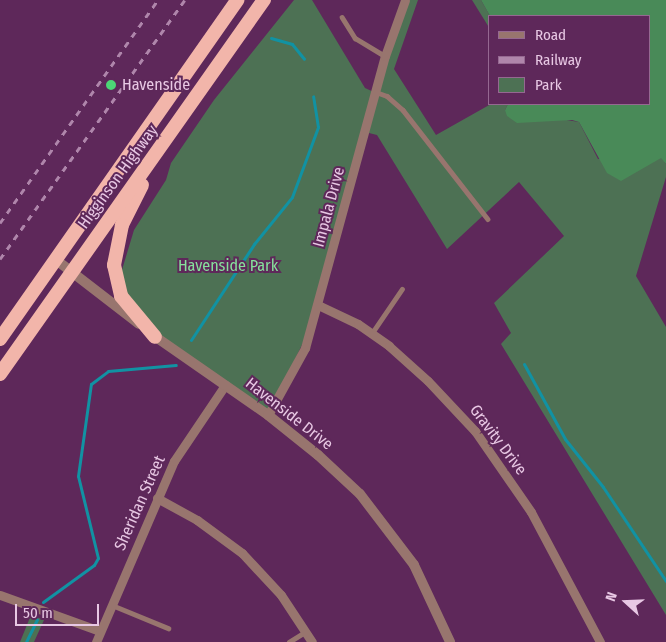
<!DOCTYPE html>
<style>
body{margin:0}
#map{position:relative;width:666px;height:642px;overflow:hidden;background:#5e285a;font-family:"Fira Sans Condensed",sans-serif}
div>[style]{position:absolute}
.green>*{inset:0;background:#4d7154}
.forest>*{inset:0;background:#498a58}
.stream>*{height:3px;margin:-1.5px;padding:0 1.5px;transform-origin:1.5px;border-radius:1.5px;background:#1192a3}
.service>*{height:4.5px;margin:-2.25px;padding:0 2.25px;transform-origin:2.25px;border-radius:2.25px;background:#98756e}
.minor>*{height:9px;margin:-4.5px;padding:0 4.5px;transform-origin:4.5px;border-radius:4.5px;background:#98756e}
.tertiary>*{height:10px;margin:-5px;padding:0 5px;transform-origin:5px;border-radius:5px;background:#98756e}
.trunk>*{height:14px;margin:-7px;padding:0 7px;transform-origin:7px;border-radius:7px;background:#f2b5aa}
.rail>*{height:3px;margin-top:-1.5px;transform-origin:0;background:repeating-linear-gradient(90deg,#af86ab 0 6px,transparent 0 12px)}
.dots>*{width:14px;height:14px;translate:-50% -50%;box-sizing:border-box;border:2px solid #5e285a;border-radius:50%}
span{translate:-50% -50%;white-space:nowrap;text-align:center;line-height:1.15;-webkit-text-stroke:4px #5e285a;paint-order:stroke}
.poi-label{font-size:16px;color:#e8c8e4}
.left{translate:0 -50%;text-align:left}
.street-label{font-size:16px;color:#e8c8e4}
.park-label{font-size:16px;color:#86e19b}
.legend{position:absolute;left:488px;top:15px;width:162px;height:90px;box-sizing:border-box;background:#5e285a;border:1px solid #956891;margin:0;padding:6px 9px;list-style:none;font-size:15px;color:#e8c8e4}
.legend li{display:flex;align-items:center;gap:10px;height:25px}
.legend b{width:25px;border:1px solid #956891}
.north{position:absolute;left:601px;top:577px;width:50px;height:50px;-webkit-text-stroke:4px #5e285a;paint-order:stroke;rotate:290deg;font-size:14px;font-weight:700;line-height:20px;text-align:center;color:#e8c8e4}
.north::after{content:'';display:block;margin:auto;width:18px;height:22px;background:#e8c8e4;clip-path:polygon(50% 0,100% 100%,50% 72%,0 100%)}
.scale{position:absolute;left:15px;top:604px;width:84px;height:22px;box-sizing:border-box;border:2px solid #e8c8e4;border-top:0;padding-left:6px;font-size:15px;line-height:18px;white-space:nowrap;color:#e8c8e4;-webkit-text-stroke:4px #5e285a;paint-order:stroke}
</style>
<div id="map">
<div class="green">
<div style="clip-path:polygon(294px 0,312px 0,365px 88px,376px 93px,405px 0,418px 0,394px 69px,436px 135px,491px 104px,508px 104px,505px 110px,579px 122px,598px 159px,661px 157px,666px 164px,666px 177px,636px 276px,666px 327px,666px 615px,501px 344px,511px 333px,494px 303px,564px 236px,519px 182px,447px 249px,377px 135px,365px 132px,315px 318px,268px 415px,157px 337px,118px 283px,134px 230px,166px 180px,171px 163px,214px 100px)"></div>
<div style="clip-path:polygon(472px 0,481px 0,490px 16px,490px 29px)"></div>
<div style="clip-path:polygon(31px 615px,44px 620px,34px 642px,20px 642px)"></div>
</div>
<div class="forest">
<div style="clip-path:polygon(481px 0,666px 0,666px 164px,661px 158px,621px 181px,607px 173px,579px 122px,572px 120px,517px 123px,507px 116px,505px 110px,508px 104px,650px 104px,650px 16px,490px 16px)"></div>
</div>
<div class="stream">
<div style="left:271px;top:38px;width:22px;rotate:16deg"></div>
<div style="left:292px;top:44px;width:19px;rotate:51deg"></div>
<div style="left:191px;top:340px;width:115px;rotate:-56.7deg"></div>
<div style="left:254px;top:244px;width:60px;rotate:-51deg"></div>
<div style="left:292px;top:197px;width:75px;rotate:-69.6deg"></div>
<div style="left:318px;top:127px;width:31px;rotate:-99deg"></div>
<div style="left:524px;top:364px;width:85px;rotate:61.3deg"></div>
<div style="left:565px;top:439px;width:61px;rotate:51.6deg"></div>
<div style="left:603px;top:487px;width:113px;rotate:56.2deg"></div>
<div style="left:43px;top:602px;width:63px;rotate:-36deg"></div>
<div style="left:94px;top:565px;width:8px;rotate:-60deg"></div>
<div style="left:98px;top:558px;width:84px;rotate:-103.7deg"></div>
<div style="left:78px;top:476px;width:93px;rotate:-82deg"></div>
<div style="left:91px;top:384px;width:21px;rotate:-37deg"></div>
<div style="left:108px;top:371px;width:68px;rotate:-5deg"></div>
<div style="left:26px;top:642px;width:25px;rotate:-64deg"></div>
</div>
<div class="service">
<div style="left:342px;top:17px;width:25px;rotate:58deg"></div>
<div style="left:355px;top:38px;width:35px;rotate:31deg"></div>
<div style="left:376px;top:92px;width:12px;rotate:20deg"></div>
<div style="left:387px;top:96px;width:21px;rotate:41deg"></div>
<div style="left:403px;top:110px;width:138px;rotate:52.1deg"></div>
<div style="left:372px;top:333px;width:53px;rotate:-55.7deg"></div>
<div style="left:112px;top:605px;width:61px;rotate:22.3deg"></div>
<div style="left:289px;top:642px;width:19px;rotate:-32deg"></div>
</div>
<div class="minor">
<div style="left:318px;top:305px;width:44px;rotate:25.4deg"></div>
<div style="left:358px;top:324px;width:38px;rotate:35deg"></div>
<div style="left:389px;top:346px;width:52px;rotate:41.9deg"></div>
<div style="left:428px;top:381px;width:69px;rotate:46.8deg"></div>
<div style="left:475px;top:431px;width:98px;rotate:55.3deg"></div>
<div style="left:531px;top:512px;width:147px;rotate:62deg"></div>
<div style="left:268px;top:415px;width:77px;rotate:-61.1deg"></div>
<div style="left:305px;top:348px;width:303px;rotate:-74.7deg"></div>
<div style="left:385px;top:56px;width:59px;rotate:-70.3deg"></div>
<div style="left:157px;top:498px;width:46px;rotate:28.8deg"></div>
<div style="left:197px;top:520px;width:56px;rotate:36.3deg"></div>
<div style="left:242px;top:553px;width:57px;rotate:47.1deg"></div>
<div style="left:281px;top:595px;width:56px;rotate:56.6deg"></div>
<div style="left:0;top:595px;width:106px;rotate:19.8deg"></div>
<div style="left:96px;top:642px;width:197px;rotate:-66.7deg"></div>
<div style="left:174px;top:461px;width:92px;rotate:-56.1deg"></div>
</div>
<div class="tertiary">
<div style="left:55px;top:259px;width:106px;rotate:37.7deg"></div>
<div style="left:150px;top:333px;width:144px;rotate:34.8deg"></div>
<div style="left:268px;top:415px;width:64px;rotate:38.7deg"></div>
<div style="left:318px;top:455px;width:57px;rotate:42.9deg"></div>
<div style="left:360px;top:494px;width:89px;rotate:52.7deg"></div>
<div style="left:414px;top:565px;width:85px;rotate:64.9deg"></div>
</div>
<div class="trunk">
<div style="left:142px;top:185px;width:45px;rotate:116.6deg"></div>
<div style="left:122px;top:225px;width:41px;rotate:101.3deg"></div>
<div style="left:114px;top:265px;width:32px;rotate:77deg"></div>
<div style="left:121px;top:296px;width:53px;rotate:50.3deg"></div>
<div style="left:0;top:339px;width:414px;rotate:-55deg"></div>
<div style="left:0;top:374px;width:458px;rotate:-54.8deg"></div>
</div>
<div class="rail">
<div style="left:0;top:223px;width:273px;rotate:-54.7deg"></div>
<div style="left:0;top:259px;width:318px;rotate:-54.5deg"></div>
</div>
<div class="dots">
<div style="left:111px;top:85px;background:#4cd676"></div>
</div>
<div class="poi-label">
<span class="left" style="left:122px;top:85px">Havenside</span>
</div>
<div class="street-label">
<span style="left:118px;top:177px;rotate:-54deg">Higginson Highway</span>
<span style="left:329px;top:207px;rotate:-75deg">Impala Drive</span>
<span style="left:289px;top:414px;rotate:38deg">Havenside Drive</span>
<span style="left:498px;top:440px;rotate:53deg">Gravity Drive</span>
<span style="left:140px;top:503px;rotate:-66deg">Sheridan Street</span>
</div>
<div class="park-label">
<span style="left:228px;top:266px">Havenside Park</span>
</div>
<ul class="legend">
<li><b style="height:6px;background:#98756e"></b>Road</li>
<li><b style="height:6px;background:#af86ab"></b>Railway</li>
<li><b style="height:14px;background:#4d7154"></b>Park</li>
</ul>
<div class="north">N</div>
<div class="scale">50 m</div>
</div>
